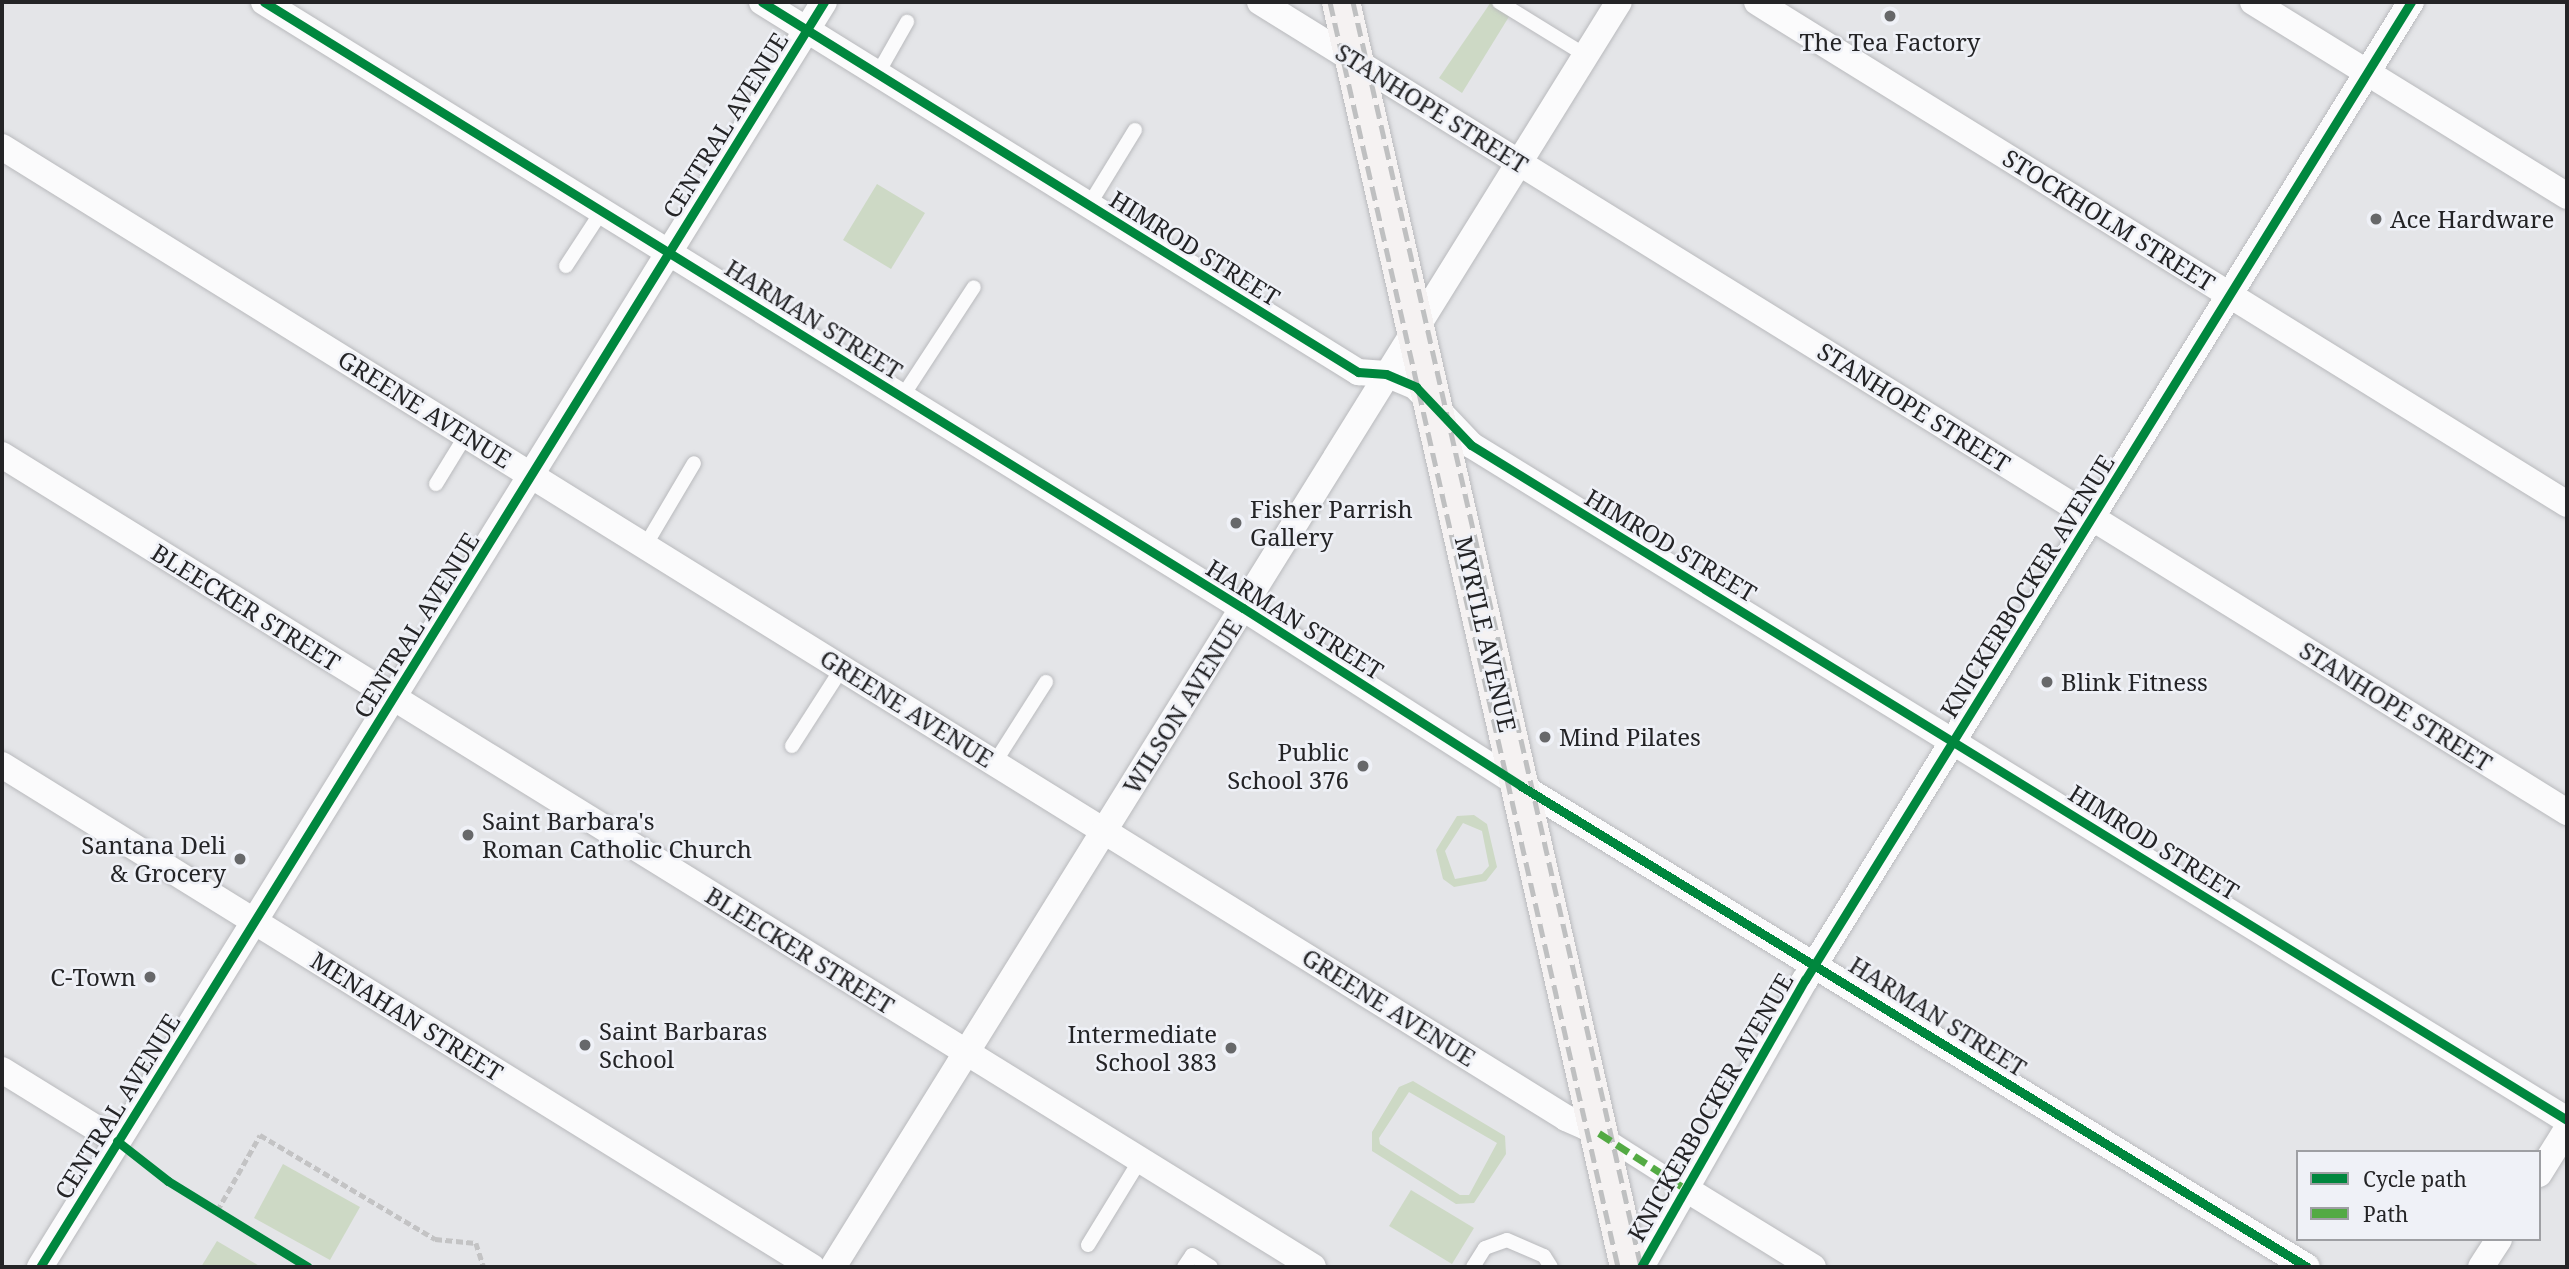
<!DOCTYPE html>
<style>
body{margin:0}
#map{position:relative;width:2569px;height:1269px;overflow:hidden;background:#e4e5e8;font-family:"Noto Serif",serif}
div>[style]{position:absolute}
.green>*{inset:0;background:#cdd9c5}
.path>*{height:4.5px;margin-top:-2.25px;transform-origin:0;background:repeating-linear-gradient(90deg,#c3c3c4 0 7px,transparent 0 10.5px)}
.roads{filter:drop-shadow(0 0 2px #b9babd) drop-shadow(0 0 2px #b9babd)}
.service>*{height:14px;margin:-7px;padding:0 7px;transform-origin:7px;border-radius:7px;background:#fbfbfc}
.pedestrian>*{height:19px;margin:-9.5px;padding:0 9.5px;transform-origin:9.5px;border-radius:9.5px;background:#fbfbfc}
.minor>*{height:26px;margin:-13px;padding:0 13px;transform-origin:13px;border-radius:13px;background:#fbfbfc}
.primary>*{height:38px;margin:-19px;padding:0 19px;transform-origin:19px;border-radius:19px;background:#f5f2f2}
.rail>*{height:5px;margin-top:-2.5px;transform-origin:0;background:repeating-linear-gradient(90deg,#bfc0c1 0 14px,transparent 0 21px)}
.quiet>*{height:7px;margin-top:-3.5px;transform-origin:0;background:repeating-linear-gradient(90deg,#53aa44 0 14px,transparent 0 21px)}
.cycleway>*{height:9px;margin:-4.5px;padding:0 4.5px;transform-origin:4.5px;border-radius:4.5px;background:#00873e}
.dots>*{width:19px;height:19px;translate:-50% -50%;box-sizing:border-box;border:4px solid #eff1f7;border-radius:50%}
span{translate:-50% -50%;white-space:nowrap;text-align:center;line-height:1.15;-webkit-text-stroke:5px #eff1f7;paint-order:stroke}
.poi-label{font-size:24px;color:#242426}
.left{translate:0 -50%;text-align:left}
.right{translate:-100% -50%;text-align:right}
.street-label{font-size:24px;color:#242426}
.frame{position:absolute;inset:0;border:4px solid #242426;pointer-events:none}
.legend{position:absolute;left:2296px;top:1150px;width:245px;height:91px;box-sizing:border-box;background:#eff1f7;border:2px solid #9e9fa3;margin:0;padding:9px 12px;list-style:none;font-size:21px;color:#242426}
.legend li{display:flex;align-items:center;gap:14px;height:35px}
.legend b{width:35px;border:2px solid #9e9fa3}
</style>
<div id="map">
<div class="green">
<div style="clip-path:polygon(1491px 2px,1510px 15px,1462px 93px,1439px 78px)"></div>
<div style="clip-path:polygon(877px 184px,925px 213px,891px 269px,843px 240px)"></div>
<div style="clip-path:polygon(evenodd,1474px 815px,1487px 824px,1497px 867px,1486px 881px,1454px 887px,1443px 879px,1436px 850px,1457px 816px,1474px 815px,1463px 823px,1482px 831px,1489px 866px,1482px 874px,1455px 879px,1445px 851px,1463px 823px)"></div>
<div style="clip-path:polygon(evenodd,1413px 1081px,1505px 1136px,1506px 1154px,1474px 1203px,1456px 1204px,1372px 1151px,1372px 1132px,1399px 1087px,1413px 1081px,1409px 1092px,1497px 1143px,1469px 1195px,1460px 1195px,1380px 1144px,1379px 1138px,1409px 1092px)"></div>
<div style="clip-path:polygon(283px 1164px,360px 1207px,330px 1260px,254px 1218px)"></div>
<div style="clip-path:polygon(1411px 1190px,1474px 1228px,1452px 1264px,1389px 1226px)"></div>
<div style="clip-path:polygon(217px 1241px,261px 1267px,201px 1267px)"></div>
</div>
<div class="path">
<div style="left:217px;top:1211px;width:87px;rotate:-60.5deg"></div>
<div style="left:260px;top:1135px;width:204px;rotate:30.7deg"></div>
<div style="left:435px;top:1239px;width:41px;rotate:5.6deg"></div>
<div style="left:476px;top:1243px;width:25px;rotate:72deg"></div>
</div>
<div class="roads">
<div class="service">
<div style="left:1499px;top:2px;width:101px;rotate:31.6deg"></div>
<div style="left:878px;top:73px;width:59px;rotate:-60.4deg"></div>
<div style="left:1089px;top:205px;width:88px;rotate:-58.5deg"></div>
<div style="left:566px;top:266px;width:66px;rotate:-56.8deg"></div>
<div style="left:902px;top:397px;width:131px;rotate:-56.8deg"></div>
<div style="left:436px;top:484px;width:57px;rotate:-58.5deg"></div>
<div style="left:645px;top:546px;width:96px;rotate:-59.4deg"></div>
<div style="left:792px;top:746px;width:93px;rotate:-57.3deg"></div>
<div style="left:995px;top:762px;width:95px;rotate:-57.5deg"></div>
<div style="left:1088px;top:1245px;width:100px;rotate:-58.5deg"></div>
<div style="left:1184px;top:1267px;width:14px;rotate:-56deg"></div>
<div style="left:1192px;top:1255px;width:22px;rotate:32deg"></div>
<div style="left:1473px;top:1267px;width:22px;rotate:-58deg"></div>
<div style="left:1485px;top:1248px;width:23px;rotate:-20deg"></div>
<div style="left:1507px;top:1240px;width:40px;rotate:23.4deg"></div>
<div style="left:1544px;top:1256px;width:13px;rotate:58deg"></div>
</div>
<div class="pedestrian">
<div style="left:1600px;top:1134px;width:102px;rotate:32.6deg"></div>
</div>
<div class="minor">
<div style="left:264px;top:2px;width:1151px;rotate:31.76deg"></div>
<div style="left:1243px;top:608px;width:330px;rotate:32.6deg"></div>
<div style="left:1521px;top:786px;width:921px;rotate:31.46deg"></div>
<div style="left:762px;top:2px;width:702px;rotate:31.83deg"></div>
<div style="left:1358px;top:372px;width:28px;rotate:4deg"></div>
<div style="left:1386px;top:374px;width:33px;rotate:23deg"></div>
<div style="left:1416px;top:387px;width:80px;rotate:46.5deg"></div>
<div style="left:1471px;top:445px;width:1287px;rotate:31.63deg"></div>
<div style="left:1260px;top:2px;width:1538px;rotate:31.79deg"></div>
<div style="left:1757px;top:2px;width:953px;rotate:31.79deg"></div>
<div style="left:2253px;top:2px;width:369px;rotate:31.7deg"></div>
<div style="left:2px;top:147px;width:1841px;rotate:31.83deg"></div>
<div style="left:1566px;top:1118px;width:36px;rotate:24deg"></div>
<div style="left:2px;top:455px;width:1542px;rotate:31.77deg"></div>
<div style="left:2px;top:765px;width:953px;rotate:31.79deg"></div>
<div style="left:2px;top:1070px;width:135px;rotate:31.7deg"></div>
<div style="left:2539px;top:1174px;width:53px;rotate:-58.1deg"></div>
<div style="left:1686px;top:1189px;width:149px;rotate:31.6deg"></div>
<div style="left:40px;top:1267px;width:1488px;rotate:-58.21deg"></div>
<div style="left:833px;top:1267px;width:1489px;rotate:-58.15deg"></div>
<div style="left:1641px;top:1267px;width:331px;rotate:-60.3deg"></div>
<div style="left:1805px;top:980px;width:1151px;rotate:-58.22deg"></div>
<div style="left:2481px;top:1267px;width:33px;rotate:-57deg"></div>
</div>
<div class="primary">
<div style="left:1341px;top:2px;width:1297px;rotate:77.17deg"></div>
</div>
</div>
<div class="rail">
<div style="left:1330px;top:2px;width:1297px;rotate:77.17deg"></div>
<div style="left:1353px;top:2px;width:1297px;rotate:77.17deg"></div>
</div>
<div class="quiet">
<div style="left:1599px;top:1133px;width:103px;rotate:32.8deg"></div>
</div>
<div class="cycleway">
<div style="left:264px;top:2px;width:1151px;rotate:31.76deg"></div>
<div style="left:1243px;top:608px;width:330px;rotate:32.6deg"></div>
<div style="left:1521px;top:786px;width:921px;rotate:31.46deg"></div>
<div style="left:762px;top:2px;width:702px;rotate:31.83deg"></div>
<div style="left:1358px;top:372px;width:28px;rotate:4deg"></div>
<div style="left:1386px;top:374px;width:33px;rotate:23deg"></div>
<div style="left:1416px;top:387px;width:80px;rotate:46.5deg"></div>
<div style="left:1471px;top:445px;width:1287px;rotate:31.63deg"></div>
<div style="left:117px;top:1141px;width:65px;rotate:38.1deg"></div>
<div style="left:168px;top:1181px;width:164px;rotate:31.6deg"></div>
<div style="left:40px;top:1267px;width:1488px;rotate:-58.21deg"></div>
<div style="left:1641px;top:1267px;width:331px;rotate:-60.3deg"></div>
<div style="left:1805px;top:980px;width:1151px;rotate:-58.22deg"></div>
</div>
<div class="dots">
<div style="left:1890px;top:16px;background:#67686a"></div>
<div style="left:2376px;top:219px;background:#67686a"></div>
<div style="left:1236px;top:523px;background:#67686a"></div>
<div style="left:2047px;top:682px;background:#67686a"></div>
<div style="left:1545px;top:737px;background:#67686a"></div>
<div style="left:1363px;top:766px;background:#67686a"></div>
<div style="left:468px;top:835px;background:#67686a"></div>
<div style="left:240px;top:859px;background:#67686a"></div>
<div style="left:150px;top:977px;background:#67686a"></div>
<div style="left:585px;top:1045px;background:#67686a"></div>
<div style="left:1231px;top:1048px;background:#67686a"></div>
</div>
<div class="poi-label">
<span style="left:1890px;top:42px">The Tea Factory</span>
<span class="left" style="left:2390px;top:219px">Ace Hardware</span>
<span class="left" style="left:1250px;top:523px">Fisher Parrish<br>Gallery</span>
<span class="left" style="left:2061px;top:682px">Blink Fitness</span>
<span class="left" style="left:1559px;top:737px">Mind Pilates</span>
<span class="right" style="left:1349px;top:766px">Public<br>School 376</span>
<span class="left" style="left:482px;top:835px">Saint Barbara's<br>Roman Catholic Church</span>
<span class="right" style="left:226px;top:859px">Santana Deli<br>&amp; Grocery</span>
<span class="right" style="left:136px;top:977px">C-Town</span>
<span class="left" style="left:599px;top:1045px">Saint Barbaras<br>School</span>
<span class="right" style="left:1217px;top:1048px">Intermediate<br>School 383</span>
</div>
<div class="street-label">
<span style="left:1432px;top:108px;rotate:32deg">STANHOPE STREET</span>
<span style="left:725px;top:125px;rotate:-58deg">CENTRAL AVENUE</span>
<span style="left:2109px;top:220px;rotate:32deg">STOCKHOLM STREET</span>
<span style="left:1195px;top:248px;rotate:32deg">HIMROD STREET</span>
<span style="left:814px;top:319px;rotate:32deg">HARMAN STREET</span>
<span style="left:1914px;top:407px;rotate:32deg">STANHOPE STREET</span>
<span style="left:425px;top:409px;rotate:32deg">GREENE AVENUE</span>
<span style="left:1671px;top:545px;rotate:31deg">HIMROD STREET</span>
<span style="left:2027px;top:586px;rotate:-58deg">KNICKERBOCKER AVENUE</span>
<span style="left:246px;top:607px;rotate:32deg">BLEECKER STREET</span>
<span style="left:1295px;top:619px;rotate:32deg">HARMAN STREET</span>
<span style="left:416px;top:625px;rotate:-58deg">CENTRAL AVENUE</span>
<span style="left:1486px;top:634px;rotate:77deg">MYRTLE AVENUE</span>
<span style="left:1182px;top:706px;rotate:-58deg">WILSON AVENUE</span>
<span style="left:2396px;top:706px;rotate:32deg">STANHOPE STREET</span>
<span style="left:907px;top:708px;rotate:32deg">GREENE AVENUE</span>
<span style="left:2154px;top:842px;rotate:32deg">HIMROD STREET</span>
<span style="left:800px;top:950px;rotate:32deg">BLEECKER STREET</span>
<span style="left:1389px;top:1007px;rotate:32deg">GREENE AVENUE</span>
<span style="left:407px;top:1016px;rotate:32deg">MENAHAN STREET</span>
<span style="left:1938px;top:1016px;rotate:32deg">HARMAN STREET</span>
<span style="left:117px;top:1106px;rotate:-58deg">CENTRAL AVENUE</span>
<span style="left:1710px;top:1107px;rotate:-60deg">KNICKERBOCKER AVENUE</span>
</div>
<div class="frame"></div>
<ul class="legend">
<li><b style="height:9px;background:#00873e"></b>Cycle path</li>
<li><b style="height:9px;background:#53aa44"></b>Path</li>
</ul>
</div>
